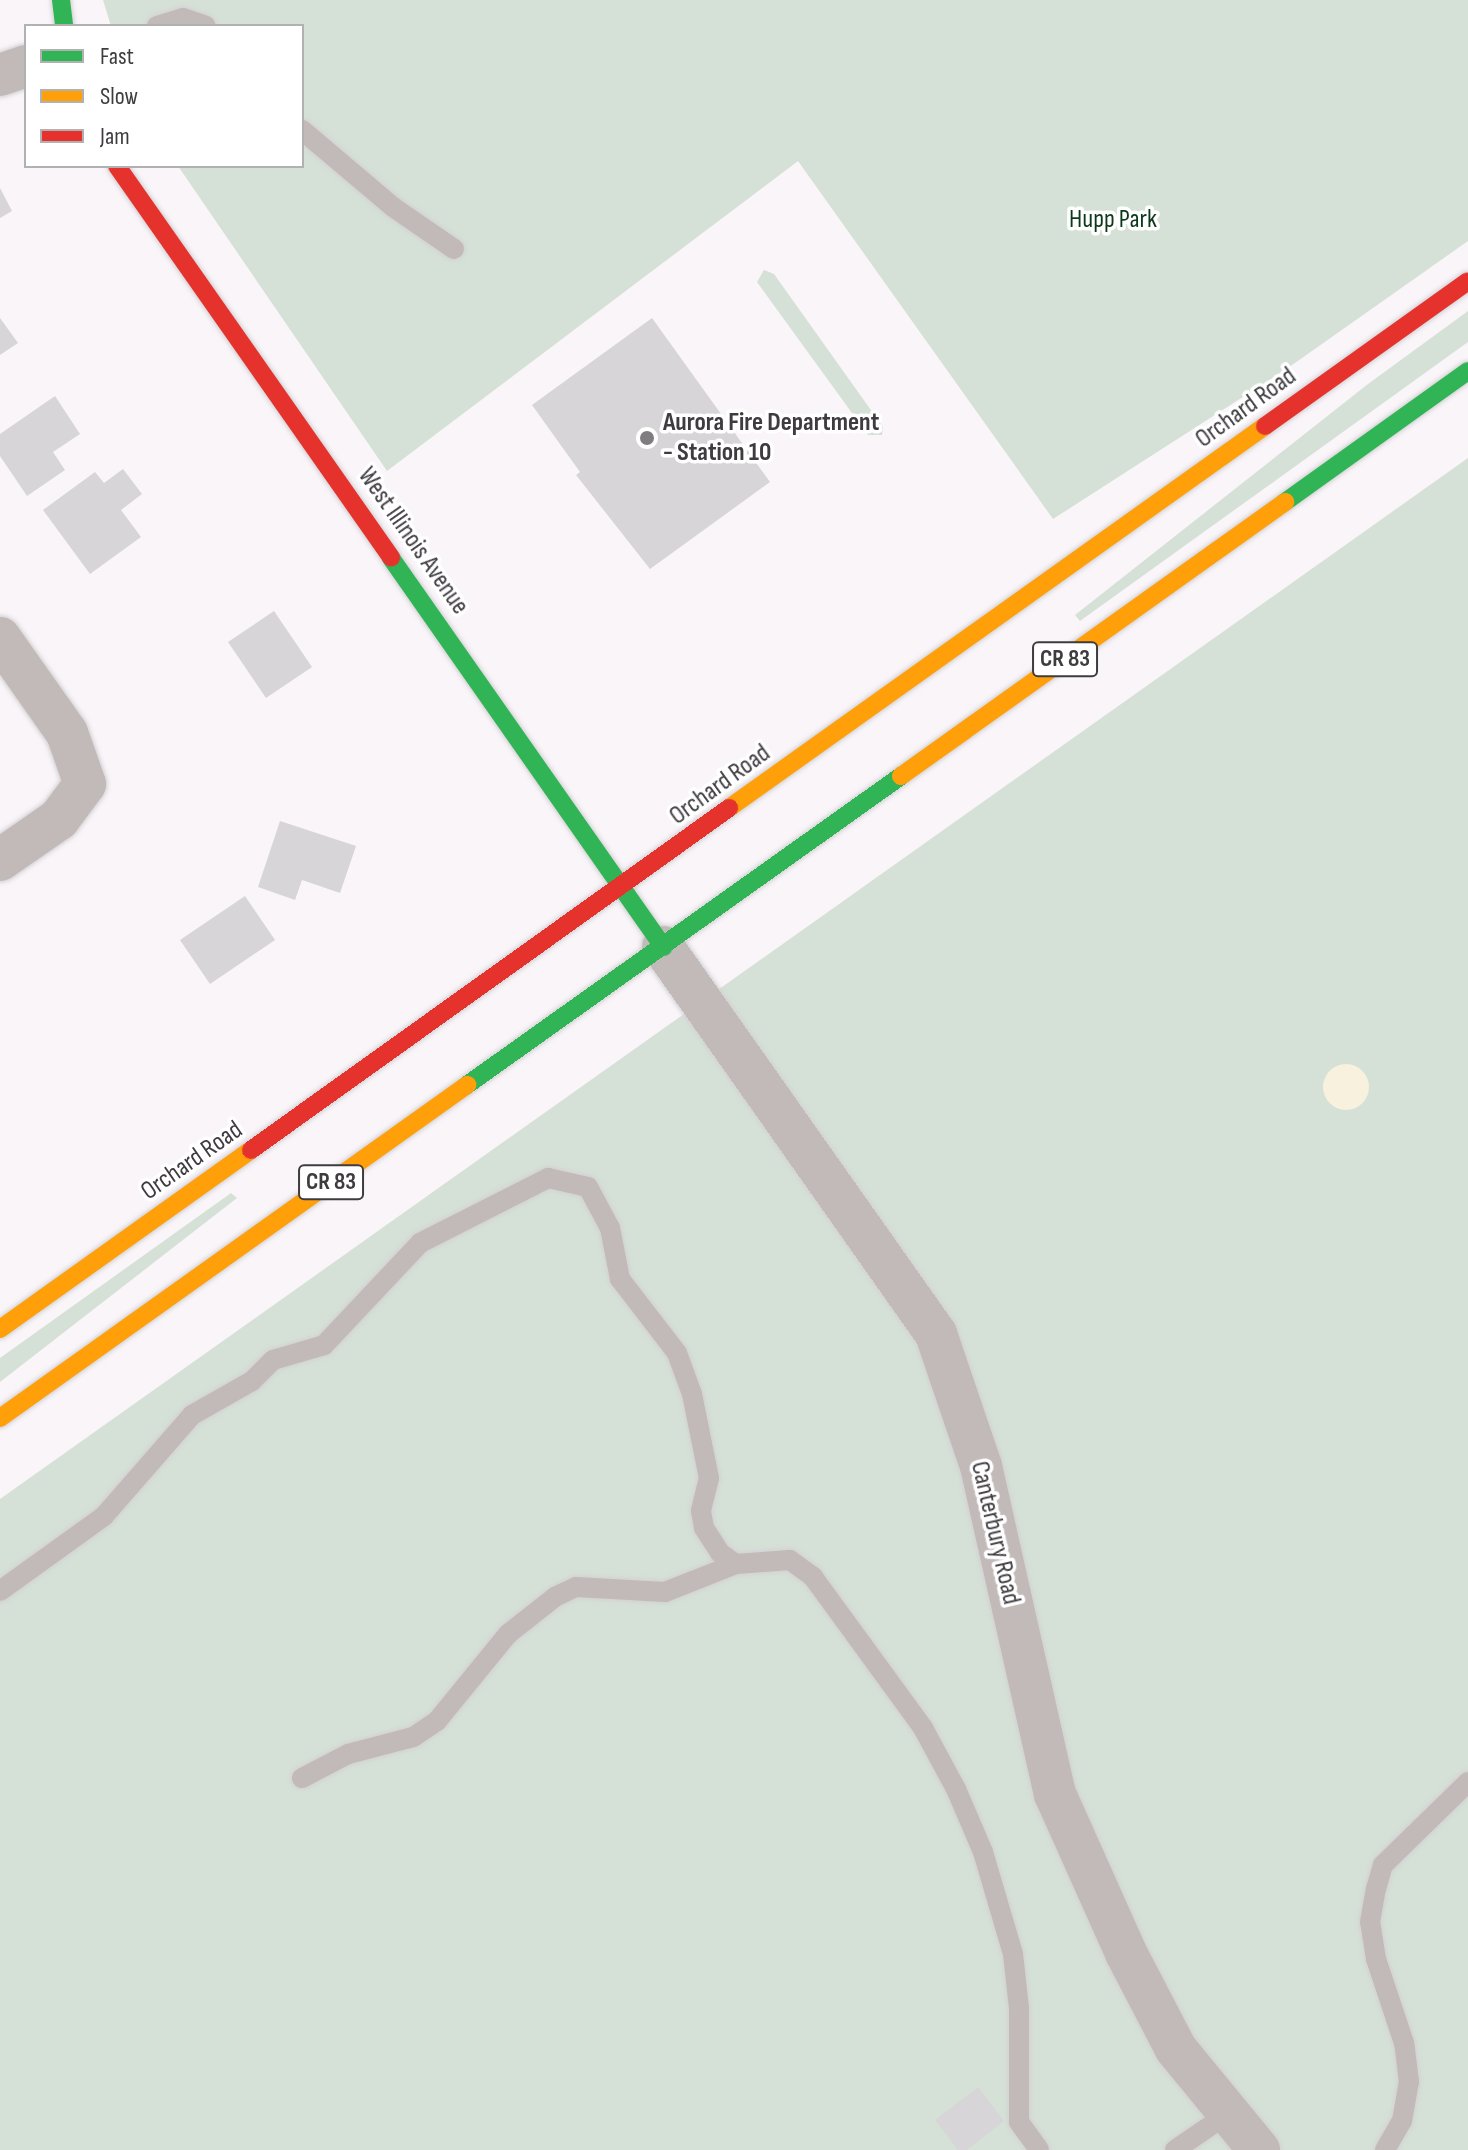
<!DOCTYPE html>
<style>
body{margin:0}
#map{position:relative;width:1468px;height:2150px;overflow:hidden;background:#f9f5f9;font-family:"Sofia Sans Condensed",sans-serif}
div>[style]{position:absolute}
.green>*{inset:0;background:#d5e1d7}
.sand>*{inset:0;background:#f7f1de}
.round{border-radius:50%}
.building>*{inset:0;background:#d7d5d8}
.roads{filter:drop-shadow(0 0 2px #d3d1d3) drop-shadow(0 0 2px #d3d1d3)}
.lane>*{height:20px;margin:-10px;padding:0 10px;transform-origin:10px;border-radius:10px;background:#c2bab8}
.street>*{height:42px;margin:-21px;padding:0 21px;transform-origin:21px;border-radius:21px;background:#c2bab8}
.fast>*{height:18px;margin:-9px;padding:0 9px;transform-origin:9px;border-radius:9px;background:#30b455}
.slow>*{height:18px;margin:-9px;padding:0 9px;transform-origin:9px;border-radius:9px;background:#ff9f0a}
.jam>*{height:18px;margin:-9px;padding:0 9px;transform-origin:9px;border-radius:9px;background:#e5322d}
.dots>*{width:22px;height:22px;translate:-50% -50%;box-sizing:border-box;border:4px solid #fff;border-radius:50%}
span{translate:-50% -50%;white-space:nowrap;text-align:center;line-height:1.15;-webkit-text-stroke:7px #fff;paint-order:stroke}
.shield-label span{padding:2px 6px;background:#fff;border:2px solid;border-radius:6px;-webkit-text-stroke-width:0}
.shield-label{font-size:24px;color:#3f3c3f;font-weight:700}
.park-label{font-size:26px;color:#0d391b}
.street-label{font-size:26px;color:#3f3c3f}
.poi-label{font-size:26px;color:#3f3c3f;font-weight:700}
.left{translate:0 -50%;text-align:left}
.legend{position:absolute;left:24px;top:24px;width:280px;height:144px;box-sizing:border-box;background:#fff;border:2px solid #b2b1b2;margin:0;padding:10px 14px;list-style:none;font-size:24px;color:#3f3c3f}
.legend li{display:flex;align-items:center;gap:16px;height:40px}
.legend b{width:40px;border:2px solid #b2b1b2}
</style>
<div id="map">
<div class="green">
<div style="clip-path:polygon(103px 0,1468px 0,1468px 241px,1285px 370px,1053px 519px,798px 161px,387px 471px,178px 166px,302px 166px,302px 26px,111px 26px)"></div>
<div style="clip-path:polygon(764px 270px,774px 274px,883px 427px,882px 435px,868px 435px,757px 282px)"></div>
<div style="clip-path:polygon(1468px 311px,1468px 342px,1080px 621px,1075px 615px,1368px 384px)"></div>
<div style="clip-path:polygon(1468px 458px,1468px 2150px,0 2150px,0 1499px)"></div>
<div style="clip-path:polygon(231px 1193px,237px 1198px,0 1382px,0 1358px)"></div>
</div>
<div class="sand">
<div class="round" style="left:1323px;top:1064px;width:46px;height:46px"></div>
</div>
<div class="building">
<div style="clip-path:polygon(0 188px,12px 211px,0 218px)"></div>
<div style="clip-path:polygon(0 318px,18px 343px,0 355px)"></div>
<div style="clip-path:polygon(652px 318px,770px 482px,650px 569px,576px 475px,580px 472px,532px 405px)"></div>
<div style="clip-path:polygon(55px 396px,80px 434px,53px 452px,65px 470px,27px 496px,0 456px,0 434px)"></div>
<div style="clip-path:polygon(123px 469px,142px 494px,121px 510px,141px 537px,90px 574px,43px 510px,95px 472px,104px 483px)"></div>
<div style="clip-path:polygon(274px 611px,312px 667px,266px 698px,228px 642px)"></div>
<div style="clip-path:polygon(280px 821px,356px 846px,340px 893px,302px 880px,295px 900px,258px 887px)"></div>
<div style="clip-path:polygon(245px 896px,275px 940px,210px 984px,180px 940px)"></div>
<div style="clip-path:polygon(978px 2087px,1004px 2121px,967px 2150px,958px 2150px,935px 2120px)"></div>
</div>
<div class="roads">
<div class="lane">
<div style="left:157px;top:26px;width:27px;rotate:-17deg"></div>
<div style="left:183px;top:18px;width:24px;rotate:19deg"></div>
<div style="left:302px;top:130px;width:119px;rotate:40.2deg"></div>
<div style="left:393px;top:207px;width:74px;rotate:34.5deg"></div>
<div style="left:736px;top:1564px;width:54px;rotate:-4.2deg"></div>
<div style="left:790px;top:1560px;width:29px;rotate:36deg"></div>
<div style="left:813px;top:1577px;width:187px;rotate:53.9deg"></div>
<div style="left:923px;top:1728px;width:69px;rotate:61.6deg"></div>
<div style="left:956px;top:1789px;width:69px;rotate:66.8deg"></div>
<div style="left:983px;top:1852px;width:106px;rotate:73.6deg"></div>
<div style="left:1013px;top:1954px;width:54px;rotate:83.7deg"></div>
<div style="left:1019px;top:2008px;width:114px;rotate:90deg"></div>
<div style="left:1019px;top:2122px;width:34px;rotate:54deg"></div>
<div style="left:0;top:1591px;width:128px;rotate:-35.8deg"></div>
<div style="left:104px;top:1516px;width:134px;rotate:-48.9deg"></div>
<div style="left:192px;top:1415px;width:69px;rotate:-29.5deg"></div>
<div style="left:252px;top:1381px;width:30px;rotate:-45deg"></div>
<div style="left:273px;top:1360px;width:53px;rotate:-16.4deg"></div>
<div style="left:324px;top:1345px;width:140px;rotate:-46.7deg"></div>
<div style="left:420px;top:1243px;width:144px;rotate:-26.9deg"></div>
<div style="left:548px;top:1178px;width:41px;rotate:12.7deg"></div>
<div style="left:588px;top:1187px;width:47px;rotate:61.8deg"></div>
<div style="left:610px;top:1228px;width:52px;rotate:78.9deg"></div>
<div style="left:620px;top:1279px;width:93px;rotate:52.4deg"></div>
<div style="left:677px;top:1353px;width:44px;rotate:69.9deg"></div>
<div style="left:692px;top:1394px;width:86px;rotate:78.6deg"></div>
<div style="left:709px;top:1478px;width:34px;rotate:104deg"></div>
<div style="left:701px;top:1511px;width:17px;rotate:80deg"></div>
<div style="left:704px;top:1528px;width:30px;rotate:57deg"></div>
<div style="left:720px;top:1553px;width:19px;rotate:35deg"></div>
<div style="left:736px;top:1564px;width:76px;rotate:158.5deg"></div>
<div style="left:665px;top:1592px;width:89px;rotate:-176.8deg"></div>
<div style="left:576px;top:1587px;width:23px;rotate:155deg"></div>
<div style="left:555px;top:1597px;width:60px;rotate:141.8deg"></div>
<div style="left:508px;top:1634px;width:112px;rotate:129.2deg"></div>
<div style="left:437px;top:1721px;width:29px;rotate:146deg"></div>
<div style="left:413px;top:1737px;width:67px;rotate:165.3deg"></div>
<div style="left:348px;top:1754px;width:52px;rotate:152.4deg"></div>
<div style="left:1175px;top:2150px;width:62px;rotate:-34.5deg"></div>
<div style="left:1385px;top:2150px;width:34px;rotate:-60deg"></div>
<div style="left:1402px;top:2121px;width:40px;rotate:-80deg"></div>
<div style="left:1409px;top:2082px;width:39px;rotate:-97deg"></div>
<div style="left:1404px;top:2043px;width:89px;rotate:-108.4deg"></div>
<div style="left:1376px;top:1959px;width:37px;rotate:-99deg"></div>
<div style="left:1370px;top:1922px;width:34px;rotate:-80deg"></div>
<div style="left:1376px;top:1889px;width:25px;rotate:-74deg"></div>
<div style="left:1383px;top:1865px;width:119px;rotate:-44.3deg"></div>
</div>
<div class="street">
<div style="left:0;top:75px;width:28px;rotate:-19deg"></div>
<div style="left:0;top:638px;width:116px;rotate:54.8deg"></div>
<div style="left:67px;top:733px;width:54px;rotate:70.6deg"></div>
<div style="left:85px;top:784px;width:44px;rotate:126.6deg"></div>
<div style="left:59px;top:819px;width:72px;rotate:145.2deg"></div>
<div style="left:663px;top:947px;width:474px;rotate:54.8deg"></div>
<div style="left:936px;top:1334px;width:139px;rotate:71.2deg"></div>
<div style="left:981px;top:1466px;width:336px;rotate:77.3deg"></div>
<div style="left:1055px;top:1794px;width:174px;rotate:65.9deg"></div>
<div style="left:1126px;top:1953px;width:108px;rotate:62.5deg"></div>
<div style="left:1176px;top:2049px;width:131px;rotate:50.6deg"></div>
</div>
<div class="fast">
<div style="left:61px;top:0;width:26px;rotate:83deg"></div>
<div style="left:1285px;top:502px;width:225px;rotate:-35.6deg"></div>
<div style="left:391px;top:558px;width:475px;rotate:55deg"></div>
<div style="left:467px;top:1085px;width:533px;rotate:-35.45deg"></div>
</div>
<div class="slow">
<div style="left:901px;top:776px;width:472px;rotate:-35.5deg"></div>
<div style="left:729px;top:808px;width:658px;rotate:-35.48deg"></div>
<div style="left:0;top:1329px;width:308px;rotate:-35.5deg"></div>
<div style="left:0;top:1418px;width:574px;rotate:-35.49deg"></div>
</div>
<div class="jam">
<div style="left:117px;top:166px;width:478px;rotate:55deg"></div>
<div style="left:1265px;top:426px;width:249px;rotate:-35.5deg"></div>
<div style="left:251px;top:1150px;width:588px;rotate:-35.58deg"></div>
</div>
</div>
<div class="dots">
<div style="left:647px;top:438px;background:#807d80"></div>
</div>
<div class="shield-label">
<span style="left:1065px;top:659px">CR 83</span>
<span style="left:331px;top:1182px">CR 83</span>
</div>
<div class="park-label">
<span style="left:1113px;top:220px">Hupp Park</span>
</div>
<div class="street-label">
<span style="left:1246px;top:408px;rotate:-36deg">Orchard Road</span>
<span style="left:413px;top:541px;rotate:55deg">West Illinois Avenue</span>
<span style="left:720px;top:785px;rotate:-36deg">Orchard Road</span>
<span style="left:192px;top:1161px;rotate:-35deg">Orchard Road</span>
<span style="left:995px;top:1533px;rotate:77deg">Canterbury Road</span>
</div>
<div class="poi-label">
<span class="left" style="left:663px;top:438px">Aurora Fire Department<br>- Station 10</span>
</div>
<ul class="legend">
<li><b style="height:10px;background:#30b455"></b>Fast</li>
<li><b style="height:10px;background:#ff9f0a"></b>Slow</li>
<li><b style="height:10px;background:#e5322d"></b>Jam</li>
</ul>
</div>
